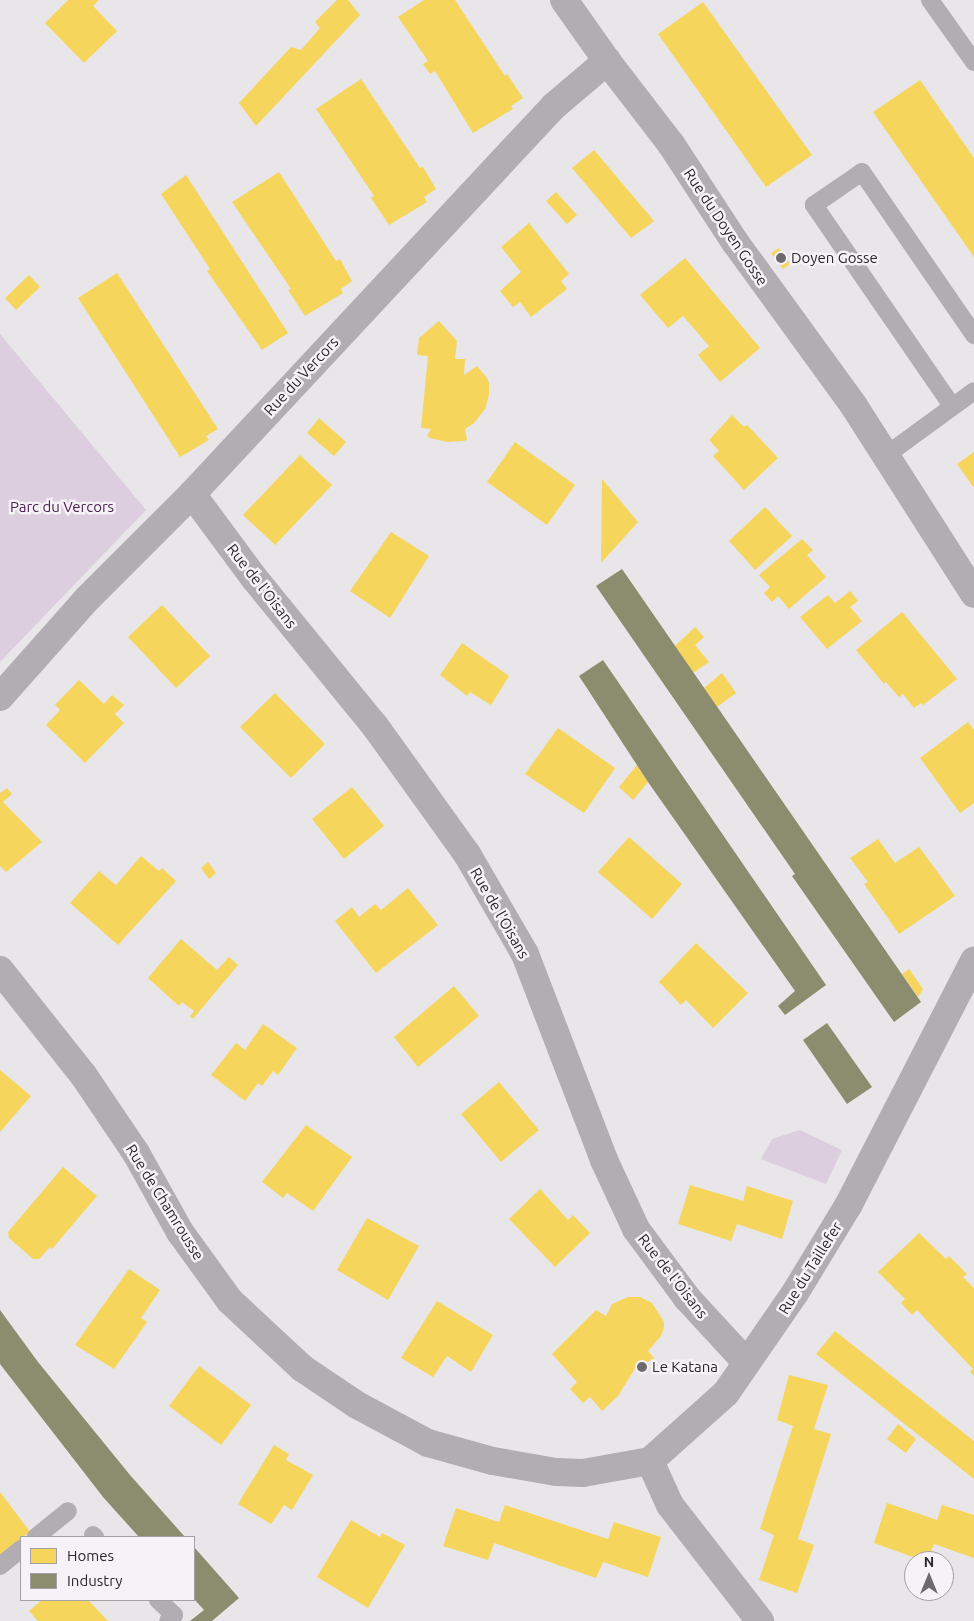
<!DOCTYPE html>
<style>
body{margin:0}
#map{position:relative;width:974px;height:1621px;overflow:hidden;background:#e8e6e8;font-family:Ubuntu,sans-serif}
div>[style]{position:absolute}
.green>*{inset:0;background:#dccddf}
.homes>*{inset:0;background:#f6d55c}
.industry>*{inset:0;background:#8c8c6e}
.lane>*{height:18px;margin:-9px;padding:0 9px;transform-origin:9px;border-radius:9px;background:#b2adb2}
.street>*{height:28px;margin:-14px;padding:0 14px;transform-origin:14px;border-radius:14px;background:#b2adb2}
.dots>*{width:14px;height:14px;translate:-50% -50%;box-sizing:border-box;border:2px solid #f6f2f7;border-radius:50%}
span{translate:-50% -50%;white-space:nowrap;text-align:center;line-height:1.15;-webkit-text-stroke:5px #f6f2f7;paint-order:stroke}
.street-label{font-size:15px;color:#2a282a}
.poi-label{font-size:15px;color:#2a282a}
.left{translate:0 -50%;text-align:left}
.park-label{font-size:15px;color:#4b2254}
.legend{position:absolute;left:20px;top:1536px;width:175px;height:65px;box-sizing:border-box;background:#f6f2f7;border:1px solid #a4a1a5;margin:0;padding:6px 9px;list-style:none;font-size:15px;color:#2a282a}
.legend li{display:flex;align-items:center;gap:10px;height:25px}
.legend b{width:25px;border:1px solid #a4a1a5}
.north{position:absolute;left:904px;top:1551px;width:50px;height:50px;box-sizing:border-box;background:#f6f2f7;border:1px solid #a4a1a5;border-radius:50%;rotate:0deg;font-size:14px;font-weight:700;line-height:20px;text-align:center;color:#2a282a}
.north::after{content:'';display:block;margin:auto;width:18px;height:22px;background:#6c6a6c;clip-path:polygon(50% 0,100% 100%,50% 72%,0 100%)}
</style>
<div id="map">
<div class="green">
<div style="clip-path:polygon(0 334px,146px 510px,0 662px)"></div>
<div style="clip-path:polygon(800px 1130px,842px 1150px,826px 1184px,761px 1159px,772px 1139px)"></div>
</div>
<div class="homes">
<div style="clip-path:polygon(68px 0,99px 0,93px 6px,117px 31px,84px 63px,45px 23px)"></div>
<div style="clip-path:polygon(337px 0,348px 0,360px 15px,256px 126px,239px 103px,291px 47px,301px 50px,320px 28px,315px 22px)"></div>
<div style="clip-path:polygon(424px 0,455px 0,505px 76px,507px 74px,523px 98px,511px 106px,513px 109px,473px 133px,435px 71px,430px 74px,423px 64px,428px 61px,398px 17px)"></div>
<div style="clip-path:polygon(703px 2px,812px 155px,766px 187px,658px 34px)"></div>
<div style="clip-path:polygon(361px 79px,420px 168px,423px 167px,436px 189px,424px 197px,427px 202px,389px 225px,371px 198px,374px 196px,316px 109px)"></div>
<div style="clip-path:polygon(920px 80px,974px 158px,974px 257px,873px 112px)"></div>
<div style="clip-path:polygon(594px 150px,654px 221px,631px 238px,572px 168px)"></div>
<div style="clip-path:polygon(279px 172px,336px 261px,340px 259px,352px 281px,341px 289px,343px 293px,305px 316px,288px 290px,291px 289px,232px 202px)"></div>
<div style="clip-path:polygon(186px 175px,288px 333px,262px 350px,207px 271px,210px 269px,161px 194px)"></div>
<div style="clip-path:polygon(556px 192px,577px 215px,567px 224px,546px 201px)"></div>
<div style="clip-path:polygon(529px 223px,569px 274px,561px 281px,567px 289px,531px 317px,520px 302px,513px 307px,500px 291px,521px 272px,501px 247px)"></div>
<div style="clip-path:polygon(779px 248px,790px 264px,783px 269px,771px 253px)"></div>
<div style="clip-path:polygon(685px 258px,760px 348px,720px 382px,698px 355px,709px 346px,683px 316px,668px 328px,640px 295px)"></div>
<div style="clip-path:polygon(117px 273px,218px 429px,206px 436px,209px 440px,180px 457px,78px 298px)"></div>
<div style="clip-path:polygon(29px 275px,40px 287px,16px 310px,5px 298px)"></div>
<div style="clip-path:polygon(439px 321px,457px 341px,455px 359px,465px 359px,464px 375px,477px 366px,487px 378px,489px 383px,489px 395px,485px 409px,474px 423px,465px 429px,467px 440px,463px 441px,447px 442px,430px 438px,427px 436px,431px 429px,421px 428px,428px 356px,417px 355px,419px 338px)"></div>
<div style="clip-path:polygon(732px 415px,744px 427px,747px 425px,778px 458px,744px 490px,713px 456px,719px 451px,709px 440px)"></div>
<div style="clip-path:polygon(319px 418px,346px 442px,334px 456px,307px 433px)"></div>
<div style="clip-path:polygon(515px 442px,575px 485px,547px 525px,487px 482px)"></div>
<div style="clip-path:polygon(974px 452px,974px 488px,957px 464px)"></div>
<div style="clip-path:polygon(300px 455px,332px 485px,275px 545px,243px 515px)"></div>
<div style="clip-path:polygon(602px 479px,638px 522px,601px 563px)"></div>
<div style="clip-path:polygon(765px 507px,792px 536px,755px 570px,729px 541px)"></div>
<div style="clip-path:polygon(391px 532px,429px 556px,390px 618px,350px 591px)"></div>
<div style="clip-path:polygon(802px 539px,813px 550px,807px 555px,826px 577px,789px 609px,778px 596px,772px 602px,764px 593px,770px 587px,759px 575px)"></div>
<div style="clip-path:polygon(850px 591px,858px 601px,850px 607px,862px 621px,827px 649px,800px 617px,828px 595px,835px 603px)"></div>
<div style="clip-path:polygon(162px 605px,210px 656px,176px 688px,128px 637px)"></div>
<div style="clip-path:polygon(902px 612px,957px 679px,923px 705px,921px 703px,914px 708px,903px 694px,899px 697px,886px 682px,884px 684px,856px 650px)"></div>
<div style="clip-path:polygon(695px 627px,704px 637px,695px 645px,709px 662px,693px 673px,675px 646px)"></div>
<div style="clip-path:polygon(462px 643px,509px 676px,491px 705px,470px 692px,467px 696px,440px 675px)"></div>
<div style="clip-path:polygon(722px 673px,736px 693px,717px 707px,704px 688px)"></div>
<div style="clip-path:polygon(79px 680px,104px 704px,112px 695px,124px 705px,115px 714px,124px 723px,85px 763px,46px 725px,60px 710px,55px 705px)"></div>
<div style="clip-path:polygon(275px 693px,325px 744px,291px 778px,240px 727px)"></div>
<div style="clip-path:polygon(968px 722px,974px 730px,974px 803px,960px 813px,920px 758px)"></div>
<div style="clip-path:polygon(558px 728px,615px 768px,584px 813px,525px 774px)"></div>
<div style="clip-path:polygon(637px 765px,648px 782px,633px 800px,619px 787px)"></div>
<div style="clip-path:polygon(352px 787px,384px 826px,344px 859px,312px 819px)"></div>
<div style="clip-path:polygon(7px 788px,12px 794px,3px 802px,42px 842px,6px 872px,0 866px,0 793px)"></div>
<div style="clip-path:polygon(629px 837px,682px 884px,652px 919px,598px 872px)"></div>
<div style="clip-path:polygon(878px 839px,895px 863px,919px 847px,955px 896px,899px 934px,864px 884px,868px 882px,850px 858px)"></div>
<div style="clip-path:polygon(141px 856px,159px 871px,162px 868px,176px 881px,118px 945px,70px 903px,99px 871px,116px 885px)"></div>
<div style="clip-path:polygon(208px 862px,216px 873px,209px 879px,201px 868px)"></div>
<div style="clip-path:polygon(408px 888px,438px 925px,376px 973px,335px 921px,352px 907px,359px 917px,375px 904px,381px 910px)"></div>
<div style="clip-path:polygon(181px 939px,217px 970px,229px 957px,238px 965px,193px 1019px,190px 1016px,194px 1011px,182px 1002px,179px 1006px,148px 978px)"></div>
<div style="clip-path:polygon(696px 943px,748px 993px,713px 1028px,686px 1000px,681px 1005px,659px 982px)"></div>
<div style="clip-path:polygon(909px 969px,923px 989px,918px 997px,902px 974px)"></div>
<div style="clip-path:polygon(454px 986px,479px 1016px,418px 1067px,394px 1037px)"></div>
<div style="clip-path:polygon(263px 1024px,297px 1048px,278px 1075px,273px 1071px,262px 1086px,258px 1083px,245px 1101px,211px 1075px,236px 1043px,245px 1050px)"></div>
<div style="clip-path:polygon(0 1070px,31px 1096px,0 1132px)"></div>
<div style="clip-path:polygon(499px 1082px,539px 1130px,501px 1162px,461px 1114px)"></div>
<div style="clip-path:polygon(306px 1125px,352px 1157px,313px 1211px,287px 1193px,283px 1198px,262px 1182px)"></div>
<div style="clip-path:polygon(63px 1167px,97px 1196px,52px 1249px,50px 1247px,39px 1259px,33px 1259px,9px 1238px,8px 1232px)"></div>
<div style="clip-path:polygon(690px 1185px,743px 1201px,747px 1186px,793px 1201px,782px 1239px,737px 1224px,731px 1241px,678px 1224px)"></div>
<div style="clip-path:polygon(540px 1189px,568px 1220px,573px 1215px,590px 1233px,555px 1267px,509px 1219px)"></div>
<div style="clip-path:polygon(367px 1218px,419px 1246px,388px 1300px,337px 1270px)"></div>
<div style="clip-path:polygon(919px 1233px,946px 1259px,949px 1256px,967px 1274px,963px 1277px,974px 1288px,974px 1376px,970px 1372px,973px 1369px,917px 1310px,912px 1315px,901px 1303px,905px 1299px,878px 1272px)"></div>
<div style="clip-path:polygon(129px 1269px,160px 1290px,141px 1318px,147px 1322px,114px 1369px,75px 1345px)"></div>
<div style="clip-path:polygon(628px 1297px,640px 1297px,652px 1303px,664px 1322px,664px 1327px,661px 1336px,648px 1351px,654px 1358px,653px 1360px,637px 1365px,618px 1396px,602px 1411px,590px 1397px,583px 1403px,570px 1389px,577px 1382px,552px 1354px,596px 1310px,606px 1316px,612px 1304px)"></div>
<div style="clip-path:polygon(437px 1301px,493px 1335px,471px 1372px,447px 1356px,433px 1377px,401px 1358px)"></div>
<div style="clip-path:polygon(835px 1331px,974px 1441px,974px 1479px,816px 1354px)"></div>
<div style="clip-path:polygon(199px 1366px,251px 1405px,221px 1445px,169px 1406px)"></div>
<div style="clip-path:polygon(789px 1375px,828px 1385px,814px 1429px,831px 1434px,798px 1539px,814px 1545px,797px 1593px,759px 1580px,774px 1535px,760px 1529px,793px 1426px,777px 1420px)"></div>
<div style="clip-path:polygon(898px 1424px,916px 1439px,906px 1453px,887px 1439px)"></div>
<div style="clip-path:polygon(274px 1445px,289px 1454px,286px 1460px,313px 1475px,292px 1510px,284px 1505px,271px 1524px,238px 1504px)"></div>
<div style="clip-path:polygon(0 1492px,31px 1533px,21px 1537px,21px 1540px,0 1556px)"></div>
<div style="clip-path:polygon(887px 1503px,937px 1520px,942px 1505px,974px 1515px,974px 1558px,934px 1544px,927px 1561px,924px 1561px,874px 1543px)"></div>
<div style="clip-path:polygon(505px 1505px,608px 1539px,614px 1522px,661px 1537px,648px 1577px,603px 1562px,596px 1578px,494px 1543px,488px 1560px,443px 1546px,456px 1508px,499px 1522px)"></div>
<div style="clip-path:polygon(351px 1520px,380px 1537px,382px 1533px,405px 1545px,368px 1608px,317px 1577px)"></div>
<div style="clip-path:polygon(42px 1600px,88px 1600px,108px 1621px,38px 1621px,29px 1611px)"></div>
</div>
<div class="industry">
<div style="clip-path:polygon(622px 569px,921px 1002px,894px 1022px,792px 876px,795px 874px,596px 586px)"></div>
<div style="clip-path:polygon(603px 660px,826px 985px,785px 1015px,778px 1006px,795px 991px,648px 782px,579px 676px)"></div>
<div style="clip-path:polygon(827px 1023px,872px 1087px,847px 1104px,803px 1040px)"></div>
<div style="clip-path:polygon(0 1310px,38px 1362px,130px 1475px,185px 1537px,139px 1537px,103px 1497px,0 1364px)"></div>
<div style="clip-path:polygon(194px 1547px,239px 1598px,212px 1621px,190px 1621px,204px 1610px,194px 1599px)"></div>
</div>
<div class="lane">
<div style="left:930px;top:0;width:76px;rotate:54.6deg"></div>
<div style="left:952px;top:406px;width:244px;rotate:-124.5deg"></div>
<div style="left:814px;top:205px;width:58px;rotate:-34.5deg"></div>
<div style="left:862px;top:172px;width:198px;rotate:55.5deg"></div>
<div style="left:885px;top:456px;width:110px;rotate:-36.1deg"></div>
<div style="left:93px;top:1535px;width:3px;rotate:45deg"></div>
<div style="left:36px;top:1537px;width:41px;rotate:-39.1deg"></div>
<div style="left:0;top:1566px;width:27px;rotate:-39deg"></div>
<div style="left:158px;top:1600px;width:22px;rotate:43deg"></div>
<div style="left:174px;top:1615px;width:8px;rotate:135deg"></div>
</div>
<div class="street">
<div style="left:564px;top:0;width:75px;rotate:54.8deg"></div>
<div style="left:607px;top:61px;width:105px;rotate:52.4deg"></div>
<div style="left:671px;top:144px;width:117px;rotate:56.9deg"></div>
<div style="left:735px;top:242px;width:203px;rotate:54deg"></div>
<div style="left:854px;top:406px;width:223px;rotate:57.4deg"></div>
<div style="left:192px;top:494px;width:106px;rotate:53.5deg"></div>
<div style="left:255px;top:579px;width:190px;rotate:50.8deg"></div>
<div style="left:375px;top:726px;width:158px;rotate:54.3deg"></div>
<div style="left:467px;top:854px;width:116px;rotate:59.9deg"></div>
<div style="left:525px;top:954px;width:221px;rotate:69deg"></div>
<div style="left:604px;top:1160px;width:76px;rotate:65.1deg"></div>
<div style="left:636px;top:1229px;width:86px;rotate:53.5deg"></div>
<div style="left:687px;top:1298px;width:88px;rotate:47.3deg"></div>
<div style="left:0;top:697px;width:132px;rotate:-48.4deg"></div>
<div style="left:88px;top:598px;width:147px;rotate:-45deg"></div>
<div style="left:192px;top:494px;width:531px;rotate:-46.99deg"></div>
<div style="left:554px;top:106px;width:70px;rotate:-40.3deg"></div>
<div style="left:0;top:970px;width:135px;rotate:51.6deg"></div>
<div style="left:84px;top:1076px;width:93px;rotate:56deg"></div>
<div style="left:136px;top:1153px;width:90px;rotate:60.9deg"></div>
<div style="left:180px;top:1232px;width:85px;rotate:54.1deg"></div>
<div style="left:230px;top:1301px;width:98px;rotate:42.9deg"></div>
<div style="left:302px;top:1368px;width:66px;rotate:33.9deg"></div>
<div style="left:357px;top:1405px;width:81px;rotate:28.2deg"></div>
<div style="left:428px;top:1443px;width:67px;rotate:15.5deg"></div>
<div style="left:493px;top:1461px;width:64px;rotate:9.9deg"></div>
<div style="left:556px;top:1472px;width:27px;rotate:2deg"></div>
<div style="left:583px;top:1473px;width:68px;rotate:-10.2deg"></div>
<div style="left:650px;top:1461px;width:102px;rotate:-41.8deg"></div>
<div style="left:726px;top:1393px;width:121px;rotate:-55.4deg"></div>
<div style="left:795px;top:1293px;width:102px;rotate:-58.7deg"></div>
<div style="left:848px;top:1206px;width:276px;rotate:-62.8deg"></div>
<div style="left:650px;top:1461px;width:48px;rotate:65.6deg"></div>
<div style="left:670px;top:1505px;width:147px;rotate:52.2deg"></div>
</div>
<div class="dots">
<div style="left:781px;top:258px;background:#6c6a6c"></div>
<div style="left:642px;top:1367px;background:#6c6a6c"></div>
</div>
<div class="street-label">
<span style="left:726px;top:227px;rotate:56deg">Rue du Doyen Gosse</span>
<span style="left:301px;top:376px;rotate:-47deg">Rue du Vercors</span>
<span style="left:262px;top:586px;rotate:52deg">Rue de l'Oisans</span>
<span style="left:500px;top:913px;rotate:60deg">Rue de l'Oisans</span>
<span style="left:165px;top:1202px;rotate:58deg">Rue de Chamrousse</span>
<span style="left:810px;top:1268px;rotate:-58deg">Rue du Taillefer</span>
<span style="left:673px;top:1276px;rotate:52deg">Rue de l'Oisans</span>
</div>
<div class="poi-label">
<span class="left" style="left:791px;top:258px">Doyen Gosse</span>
<span class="left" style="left:652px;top:1367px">Le Katana</span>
</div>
<div class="park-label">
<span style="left:62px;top:507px">Parc du Vercors</span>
</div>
<ul class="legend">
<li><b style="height:14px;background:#f6d55c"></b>Homes</li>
<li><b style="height:14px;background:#8c8c6e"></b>Industry</li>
</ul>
<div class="north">N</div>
</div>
